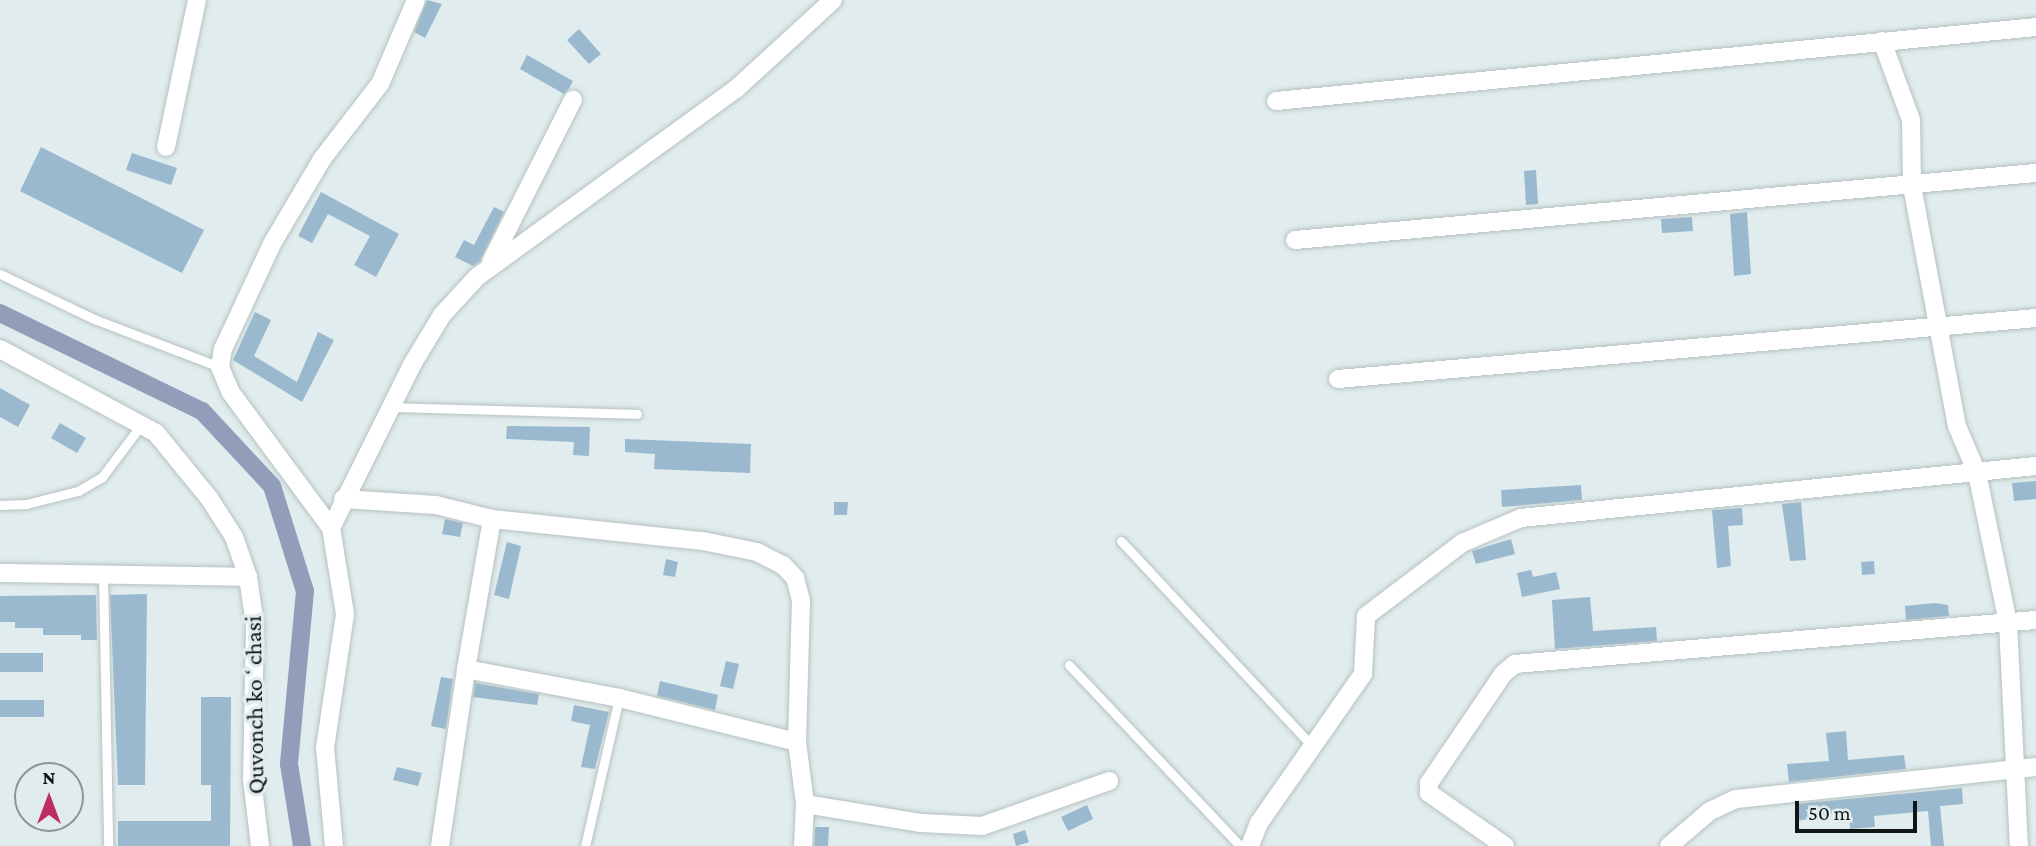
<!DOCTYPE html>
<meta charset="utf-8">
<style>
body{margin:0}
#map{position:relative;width:2036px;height:846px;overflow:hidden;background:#e0eced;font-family:"Crimson Pro",serif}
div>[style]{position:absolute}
.canal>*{height:18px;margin:-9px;padding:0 9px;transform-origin:9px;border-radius:9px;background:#929dba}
.building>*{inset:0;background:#9ab9ce}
.roads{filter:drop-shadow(0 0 2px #b6c1c2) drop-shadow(0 0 2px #b6c1c2)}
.lane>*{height:9px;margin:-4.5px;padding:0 4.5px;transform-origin:4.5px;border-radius:4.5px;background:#fff}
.street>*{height:18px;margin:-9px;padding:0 9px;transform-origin:9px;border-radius:9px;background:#fff}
span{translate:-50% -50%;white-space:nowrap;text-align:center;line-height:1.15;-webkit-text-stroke:7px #e0eced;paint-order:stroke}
.street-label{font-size:24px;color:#111516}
.north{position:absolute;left:14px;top:762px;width:70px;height:70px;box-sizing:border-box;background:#e0eced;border:2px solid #8d9697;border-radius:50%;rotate:0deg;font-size:19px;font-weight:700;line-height:28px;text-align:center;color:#111516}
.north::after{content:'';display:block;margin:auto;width:24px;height:32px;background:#bd2f60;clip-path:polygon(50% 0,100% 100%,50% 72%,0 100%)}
.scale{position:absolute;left:1795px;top:801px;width:122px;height:32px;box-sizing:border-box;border:4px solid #111516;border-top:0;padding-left:9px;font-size:21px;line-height:24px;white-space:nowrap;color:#111516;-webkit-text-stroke:5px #e0eced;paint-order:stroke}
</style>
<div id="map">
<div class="canal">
<div style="left:0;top:313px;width:225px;rotate:25.9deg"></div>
<div style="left:202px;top:411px;width:103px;rotate:47deg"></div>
<div style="left:272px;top:486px;width:110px;rotate:72.6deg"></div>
<div style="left:305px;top:591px;width:174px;rotate:95.3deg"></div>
<div style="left:289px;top:764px;width:83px;rotate:81deg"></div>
</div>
<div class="building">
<div style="clip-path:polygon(427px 0,442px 4px,425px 38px,414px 32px)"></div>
<div style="clip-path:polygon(579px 29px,601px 54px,589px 64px,567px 40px)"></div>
<div style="clip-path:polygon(527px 55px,573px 81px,568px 90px,564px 94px,520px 69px)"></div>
<div style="clip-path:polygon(41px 147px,204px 230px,182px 273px,20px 191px)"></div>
<div style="clip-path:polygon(132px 153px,177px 168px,171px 185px,126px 170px)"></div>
<div style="clip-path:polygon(1536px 170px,1538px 204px,1526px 205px,1524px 171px)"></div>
<div style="clip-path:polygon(321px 192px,399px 234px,376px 277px,354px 265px,370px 236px,328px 214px,312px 243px,298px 236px)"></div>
<div style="clip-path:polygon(494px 207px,504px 212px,480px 261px,473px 266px,455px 257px,464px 240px,474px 245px)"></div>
<div style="clip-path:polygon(1747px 212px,1751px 274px,1734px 276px,1730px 214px)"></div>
<div style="clip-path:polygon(1692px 217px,1693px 231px,1662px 233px,1661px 219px)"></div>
<div style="clip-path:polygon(255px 312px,271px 320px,254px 356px,297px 382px,318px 332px,334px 340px,302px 402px,233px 360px)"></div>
<div style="clip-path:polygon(0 388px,30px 405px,18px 427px,0 417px)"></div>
<div style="clip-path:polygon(60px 423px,86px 438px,77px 453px,51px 438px)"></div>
<div style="clip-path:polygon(507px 426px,590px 427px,589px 456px,573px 455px,574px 442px,506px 439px)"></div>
<div style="clip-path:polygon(625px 439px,751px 444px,750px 473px,654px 469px,655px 454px,625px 452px)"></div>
<div style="clip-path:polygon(2036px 481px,2036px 499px,2014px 501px,2012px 483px)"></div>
<div style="clip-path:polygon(1581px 485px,1582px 500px,1502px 507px,1501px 490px)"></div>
<div style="clip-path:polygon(834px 502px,848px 502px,847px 515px,834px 515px)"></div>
<div style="clip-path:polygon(1801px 502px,1806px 560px,1790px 561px,1782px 504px)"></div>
<div style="clip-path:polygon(1742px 508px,1743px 525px,1728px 526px,1731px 566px,1717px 568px,1712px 510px)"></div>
<div style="clip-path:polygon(445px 519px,463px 523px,460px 537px,442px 534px)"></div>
<div style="clip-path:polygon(1511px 539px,1515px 554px,1476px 564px,1472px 551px)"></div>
<div style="clip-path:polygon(507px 542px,521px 546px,509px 599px,494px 595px)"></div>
<div style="clip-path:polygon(666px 559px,678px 562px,675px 577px,663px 575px)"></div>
<div style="clip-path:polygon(1874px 561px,1875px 574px,1862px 575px,1861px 562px)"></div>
<div style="clip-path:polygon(1531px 570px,1533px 577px,1556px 572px,1560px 589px,1522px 597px,1517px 573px)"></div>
<div style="clip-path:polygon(147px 594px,145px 785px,118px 785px,110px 595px)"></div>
<div style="clip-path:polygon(96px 595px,97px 640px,81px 640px,81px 635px,43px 635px,43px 628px,15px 628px,15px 622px,0 622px,0 596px)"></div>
<div style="clip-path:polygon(1590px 597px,1593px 631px,1656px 627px,1657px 641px,1555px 649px,1552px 600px)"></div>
<div style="clip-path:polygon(1935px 603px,1948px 605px,1949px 616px,1906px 620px,1905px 606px)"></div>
<div style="clip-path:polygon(0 653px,43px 653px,43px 672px,0 672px)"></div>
<div style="clip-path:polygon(726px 661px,739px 664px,733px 689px,720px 686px)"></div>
<div style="clip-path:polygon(441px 677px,453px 679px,446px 729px,431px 726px)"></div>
<div style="clip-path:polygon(660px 681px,718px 695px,715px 710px,657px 696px)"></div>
<div style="clip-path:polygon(475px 683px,539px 694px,537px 705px,473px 697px)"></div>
<div style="clip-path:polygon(201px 697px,231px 697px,230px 846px,118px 846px,118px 821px,211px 821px,211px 785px,201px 785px)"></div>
<div style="clip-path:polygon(0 700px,44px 700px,44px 717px,0 717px)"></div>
<div style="clip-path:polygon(574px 705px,609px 712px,595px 769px,581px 767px,590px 725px,571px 721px)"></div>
<div style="clip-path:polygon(1846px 731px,1848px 760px,1904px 755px,1906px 769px,1789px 782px,1787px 764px,1829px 761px,1826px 733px)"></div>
<div style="clip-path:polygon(397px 767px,422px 773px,418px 786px,393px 780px)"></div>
<div style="clip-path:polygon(1962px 788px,1963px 804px,1940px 806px,1944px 846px,1931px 846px,1928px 811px,1874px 816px,1875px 827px,1850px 829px,1849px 811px,1797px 821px,1795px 804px)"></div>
<div style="clip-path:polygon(1087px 805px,1093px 819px,1068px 831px,1061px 817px)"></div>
<div style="clip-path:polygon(815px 827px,829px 827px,828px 846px,814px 846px)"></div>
<div style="clip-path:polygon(1025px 830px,1029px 842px,1016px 846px,1013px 834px)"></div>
</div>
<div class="roads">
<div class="lane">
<div style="left:0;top:274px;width:104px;rotate:25.6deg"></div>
<div style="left:94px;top:319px;width:135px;rotate:20.9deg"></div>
<div style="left:390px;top:407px;width:247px;rotate:1.6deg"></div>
<div style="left:0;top:505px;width:26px;rotate:-2deg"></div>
<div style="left:26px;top:504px;width:54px;rotate:-14deg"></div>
<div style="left:78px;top:491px;width:28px;rotate:-30deg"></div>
<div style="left:102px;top:477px;width:65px;rotate:-53.1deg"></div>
<div style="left:1121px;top:541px;width:282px;rotate:47deg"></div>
<div style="left:103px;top:574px;width:272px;rotate:88.9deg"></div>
<div style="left:1069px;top:665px;width:249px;rotate:46.6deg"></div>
<div style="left:585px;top:846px;width:152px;rotate:-77.1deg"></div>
</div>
<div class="street">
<div style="left:1882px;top:41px;width:84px;rotate:69.8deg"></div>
<div style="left:1911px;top:120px;width:66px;rotate:89.1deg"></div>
<div style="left:1912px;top:186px;width:244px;rotate:79.4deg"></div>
<div style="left:1957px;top:426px;width:51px;rotate:66.9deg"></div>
<div style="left:1977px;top:473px;width:153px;rotate:78.3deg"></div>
<div style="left:2008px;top:623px;width:223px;rotate:87.2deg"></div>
<div style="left:1276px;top:101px;width:764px;rotate:-5.56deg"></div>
<div style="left:166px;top:147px;width:150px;rotate:-78.1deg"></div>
<div style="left:1295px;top:240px;width:744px;rotate:-5.17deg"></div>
<div style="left:491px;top:262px;width:182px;rotate:-63.2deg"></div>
<div style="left:0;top:349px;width:177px;rotate:28.3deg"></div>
<div style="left:156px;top:433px;width:84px;rotate:50.8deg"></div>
<div style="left:209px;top:498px;width:46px;rotate:57.3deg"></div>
<div style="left:234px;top:537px;width:42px;rotate:70.7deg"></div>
<div style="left:248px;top:577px;width:49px;rotate:81.7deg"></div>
<div style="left:255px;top:625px;width:154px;rotate:91.1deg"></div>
<div style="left:252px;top:779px;width:67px;rotate:83.2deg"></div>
<div style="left:1338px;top:379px;width:701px;rotate:-4.99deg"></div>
<div style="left:343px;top:499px;width:93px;rotate:3.7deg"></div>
<div style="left:436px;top:505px;width:58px;rotate:14deg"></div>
<div style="left:492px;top:519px;width:152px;rotate:99.8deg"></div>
<div style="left:466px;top:669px;width:156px;rotate:10.7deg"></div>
<div style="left:619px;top:698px;width:183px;rotate:13.9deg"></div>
<div style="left:797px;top:742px;width:63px;rotate:82.6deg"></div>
<div style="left:805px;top:804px;width:118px;rotate:9.3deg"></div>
<div style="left:921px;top:823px;width:61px;rotate:2.8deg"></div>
<div style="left:982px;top:826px;width:135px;rotate:-19.5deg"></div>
<div style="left:492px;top:519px;width:212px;rotate:6deg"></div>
<div style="left:703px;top:541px;width:55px;rotate:11.5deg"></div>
<div style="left:757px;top:552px;width:29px;rotate:27deg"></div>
<div style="left:783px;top:565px;width:18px;rotate:47deg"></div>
<div style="left:795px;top:578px;width:23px;rotate:75deg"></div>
<div style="left:801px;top:600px;width:142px;rotate:91.6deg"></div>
<div style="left:331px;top:528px;width:168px;rotate:-126.5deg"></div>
<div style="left:231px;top:393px;width:28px;rotate:-113deg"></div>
<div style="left:220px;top:367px;width:18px;rotate:-81deg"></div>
<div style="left:223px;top:349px;width:118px;rotate:-65deg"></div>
<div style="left:273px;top:242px;width:96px;rotate:-59.4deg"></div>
<div style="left:322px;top:159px;width:95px;rotate:-52.3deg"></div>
<div style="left:380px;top:84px;width:91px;rotate:-66.8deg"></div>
<div style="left:0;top:573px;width:248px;rotate:0.9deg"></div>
<div style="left:334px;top:846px;width:98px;rotate:-95.2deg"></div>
<div style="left:325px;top:748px;width:135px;rotate:-81.5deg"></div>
<div style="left:345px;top:614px;width:87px;rotate:-99.2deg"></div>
<div style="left:331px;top:528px;width:184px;rotate:-63.6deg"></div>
<div style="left:413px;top:363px;width:56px;rotate:-58.9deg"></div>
<div style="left:442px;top:315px;width:52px;rotate:-47.4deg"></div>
<div style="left:477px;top:277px;width:321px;rotate:-36deg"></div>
<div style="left:737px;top:88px;width:130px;rotate:-42.5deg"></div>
<div style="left:440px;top:846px;width:179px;rotate:-81.6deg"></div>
<div style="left:803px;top:846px;width:42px;rotate:-87.3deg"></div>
<div style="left:1250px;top:846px;width:25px;rotate:-69deg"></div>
<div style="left:1259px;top:823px;width:182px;rotate:-55.1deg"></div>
<div style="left:1363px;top:674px;width:58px;rotate:-87deg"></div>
<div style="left:1366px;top:616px;width:121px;rotate:-37.2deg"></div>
<div style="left:1462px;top:543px;width:64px;rotate:-23deg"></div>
<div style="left:1521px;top:518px;width:518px;rotate:-5.77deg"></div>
<div style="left:1505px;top:846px;width:93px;rotate:-145.1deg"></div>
<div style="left:1429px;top:793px;width:10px;rotate:-90deg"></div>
<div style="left:1429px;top:783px;width:132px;rotate:-55.8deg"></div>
<div style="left:1503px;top:674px;width:16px;rotate:-40deg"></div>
<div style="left:1515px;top:664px;width:523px;rotate:-4.83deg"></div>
<div style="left:1669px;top:846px;width:54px;rotate:-40.5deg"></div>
<div style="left:1710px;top:811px;width:29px;rotate:-25deg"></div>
<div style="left:1736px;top:799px;width:302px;rotate:-6.1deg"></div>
</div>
</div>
<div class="street-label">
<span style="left:254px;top:705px;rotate:-91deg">Quvonch koʻchasi</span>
</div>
<div class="north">N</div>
<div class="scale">50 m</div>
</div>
